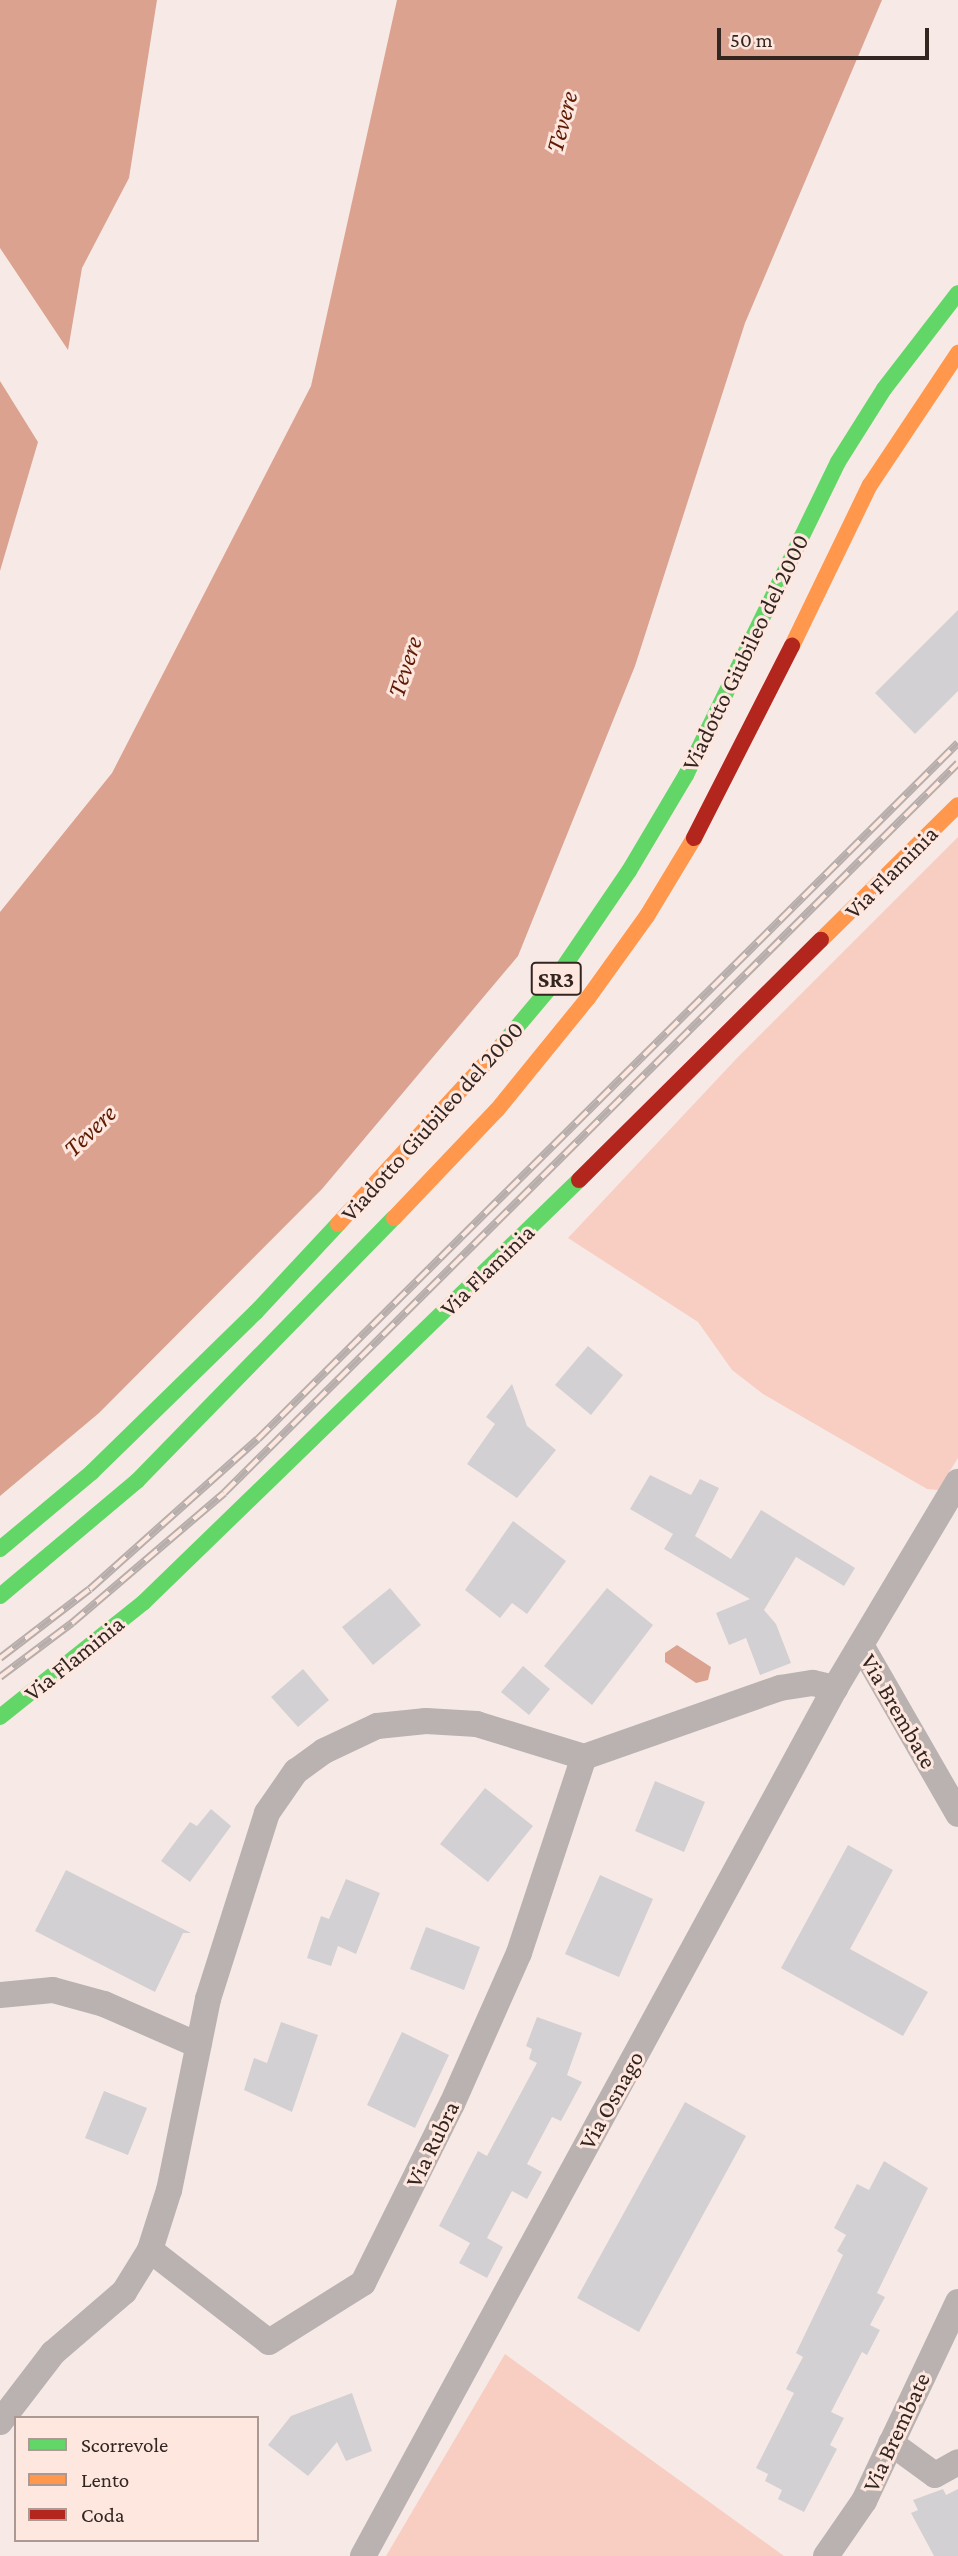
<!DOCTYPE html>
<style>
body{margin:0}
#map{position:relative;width:958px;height:2556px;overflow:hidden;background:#f7eae6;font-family:"Crimson Pro",serif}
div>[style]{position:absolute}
.green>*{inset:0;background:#f8cec2}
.water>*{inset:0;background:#dba290}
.building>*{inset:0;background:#d2d0d3}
.street>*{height:26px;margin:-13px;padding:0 13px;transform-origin:13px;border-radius:13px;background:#b9b2b0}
.fast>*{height:16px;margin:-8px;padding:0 8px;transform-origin:8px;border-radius:8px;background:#63d668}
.slow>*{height:16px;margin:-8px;padding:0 8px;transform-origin:8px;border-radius:8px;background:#ff974d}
.jam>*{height:16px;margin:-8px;padding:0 8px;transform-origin:8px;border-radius:8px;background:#b3261e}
.rail>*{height:8px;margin-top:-4px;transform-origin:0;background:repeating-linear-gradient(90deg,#fee7df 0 16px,#b7aeac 0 32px);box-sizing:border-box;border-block:2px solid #b7aeac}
span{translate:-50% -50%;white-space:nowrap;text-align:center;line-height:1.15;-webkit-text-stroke:6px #fee7df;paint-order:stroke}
.shield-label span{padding:2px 5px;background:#fee7df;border:2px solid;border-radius:5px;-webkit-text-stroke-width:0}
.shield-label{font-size:23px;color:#332520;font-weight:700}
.street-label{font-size:24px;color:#332520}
.water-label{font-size:26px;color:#5f1b02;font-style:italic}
.legend{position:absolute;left:14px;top:2416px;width:245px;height:126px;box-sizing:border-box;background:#fee7df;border:2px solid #ad9993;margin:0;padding:9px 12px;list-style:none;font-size:21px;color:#332520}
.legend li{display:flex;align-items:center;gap:14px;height:35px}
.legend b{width:35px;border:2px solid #ad9993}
.scale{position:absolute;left:717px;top:28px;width:212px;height:32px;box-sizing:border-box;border:4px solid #332520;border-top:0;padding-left:9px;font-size:21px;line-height:24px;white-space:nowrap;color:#332520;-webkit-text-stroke:5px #fee7df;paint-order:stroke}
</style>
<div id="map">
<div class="green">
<div style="clip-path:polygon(958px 837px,958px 1458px,938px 1490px,927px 1489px,763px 1394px,732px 1370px,698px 1322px,568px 1238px,737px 1058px)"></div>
<div style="clip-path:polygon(505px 2354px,784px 2556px,386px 2556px)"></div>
</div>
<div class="water">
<div style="clip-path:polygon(0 0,157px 0,129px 178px,82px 268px,68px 350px,0 248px)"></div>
<div style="clip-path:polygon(397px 0,882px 0,745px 323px,635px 666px,518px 956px,322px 1189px,99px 1413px,0 1496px,0 912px,112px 773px,311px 386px)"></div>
<div style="clip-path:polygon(0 381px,38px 442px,0 571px)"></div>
<div style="clip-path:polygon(677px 1645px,711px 1667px,708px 1680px,696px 1683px,665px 1662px,665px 1653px)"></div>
</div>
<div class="building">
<div style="clip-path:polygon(958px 610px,958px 691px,915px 734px,875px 693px)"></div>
<div style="clip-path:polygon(588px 1346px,623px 1375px,591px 1415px,555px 1385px)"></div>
<div style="clip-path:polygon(512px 1384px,527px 1426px,556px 1450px,517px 1498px,467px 1464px,495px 1424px,486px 1417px)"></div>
<div style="clip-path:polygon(650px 1475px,691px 1495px,700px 1479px,719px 1488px,695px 1536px,731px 1559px,761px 1510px,855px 1568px,844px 1586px,796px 1557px,764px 1610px,776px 1624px,791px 1663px,760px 1675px,746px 1638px,729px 1645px,716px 1613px,750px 1599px,664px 1549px,673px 1534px,630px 1509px)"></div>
<div style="clip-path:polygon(513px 1521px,566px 1561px,527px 1614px,512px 1603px,500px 1618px,465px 1590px)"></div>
<div style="clip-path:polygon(390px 1588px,421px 1625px,373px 1665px,342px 1627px)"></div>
<div style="clip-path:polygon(607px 1588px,653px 1625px,592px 1705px,544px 1666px)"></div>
<div style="clip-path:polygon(523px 1666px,550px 1689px,529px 1715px,501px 1692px)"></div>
<div style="clip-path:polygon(303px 1669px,329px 1700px,298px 1727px,271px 1697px)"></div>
<div style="clip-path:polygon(655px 1781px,705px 1802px,684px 1852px,635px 1831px)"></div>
<div style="clip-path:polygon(485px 1788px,533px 1826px,488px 1882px,440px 1844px)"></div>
<div style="clip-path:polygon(211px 1809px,231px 1826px,190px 1882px,161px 1861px,190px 1822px,197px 1826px)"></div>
<div style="clip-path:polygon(848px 1845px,893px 1870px,850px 1949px,928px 1992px,903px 2036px,781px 1968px)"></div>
<div style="clip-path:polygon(66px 1870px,191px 1933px,183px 1933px,155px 1992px,35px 1931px)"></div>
<div style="clip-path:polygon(600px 1875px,653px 1899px,619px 1977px,565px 1954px)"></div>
<div style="clip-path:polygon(346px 1879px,380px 1893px,356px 1954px,338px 1946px,331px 1966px,307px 1958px,321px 1916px,329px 1919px)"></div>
<div style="clip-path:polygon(426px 1927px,480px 1947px,464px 1990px,410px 1969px)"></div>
<div style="clip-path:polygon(537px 2017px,582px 2033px,567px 2075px,582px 2082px,561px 2121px,552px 2117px,527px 2164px,542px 2172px,527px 2199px,512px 2191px,487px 2238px,503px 2247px,487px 2278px,459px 2263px,470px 2243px,439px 2226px,478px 2151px,487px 2156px,537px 2063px,529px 2059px,532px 2049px,526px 2046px)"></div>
<div style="clip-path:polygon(281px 2022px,318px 2035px,292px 2112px,244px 2090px,254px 2058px,267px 2063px)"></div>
<div style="clip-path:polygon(402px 2032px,449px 2055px,415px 2128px,367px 2105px)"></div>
<div style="clip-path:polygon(104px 2091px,147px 2108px,128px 2155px,85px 2138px)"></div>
<div style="clip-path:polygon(685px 2102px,746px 2136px,639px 2332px,577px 2298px)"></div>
<div style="clip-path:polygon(884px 2161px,928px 2188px,877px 2293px,885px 2297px,870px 2325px,880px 2330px,867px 2355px,862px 2352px,831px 2412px,844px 2418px,830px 2445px,837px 2449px,804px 2512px,778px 2499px,782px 2490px,765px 2481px,768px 2474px,756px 2468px,794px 2393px,786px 2389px,803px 2357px,796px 2353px,843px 2255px,837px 2251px,846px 2235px,834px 2228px,857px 2184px,869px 2190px)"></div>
<div style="clip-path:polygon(352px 2393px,372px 2451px,346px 2461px,337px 2442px,308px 2476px,268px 2445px,291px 2416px)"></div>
<div style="clip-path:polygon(943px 2489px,946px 2495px,958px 2489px,958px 2556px,934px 2556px,911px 2513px,918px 2510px,913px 2500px)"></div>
</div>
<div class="street">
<div style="left:861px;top:1645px;width:195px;rotate:60.1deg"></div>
<div style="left:584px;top:1757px;width:112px;rotate:-162.9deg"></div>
<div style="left:477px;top:1724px;width:51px;rotate:-176.6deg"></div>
<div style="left:426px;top:1721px;width:49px;rotate:174.2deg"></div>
<div style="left:377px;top:1726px;width:59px;rotate:154.7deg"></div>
<div style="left:324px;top:1751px;width:34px;rotate:144deg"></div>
<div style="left:296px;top:1771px;width:51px;rotate:124.6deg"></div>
<div style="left:267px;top:1813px;width:195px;rotate:107.6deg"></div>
<div style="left:208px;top:1999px;width:195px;rotate:101.5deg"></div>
<div style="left:169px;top:2190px;width:63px;rotate:107.6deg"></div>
<div style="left:150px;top:2250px;width:150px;rotate:37.7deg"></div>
<div style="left:269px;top:2342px;width:111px;rotate:-32.1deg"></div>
<div style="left:363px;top:2283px;width:200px;rotate:-63.6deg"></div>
<div style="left:452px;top:2104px;width:165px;rotate:-66.1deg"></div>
<div style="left:519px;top:1953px;width:206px;rotate:-71.7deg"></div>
<div style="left:584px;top:1757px;width:208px;rotate:-19.4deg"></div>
<div style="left:780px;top:1688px;width:33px;rotate:-9deg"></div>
<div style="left:813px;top:1683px;width:23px;rotate:13deg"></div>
<div style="left:0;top:1995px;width:53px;rotate:-5.4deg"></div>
<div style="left:53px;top:1990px;width:53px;rotate:15.4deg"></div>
<div style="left:104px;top:2004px;width:103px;rotate:23.6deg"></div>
<div style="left:0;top:2422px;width:87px;rotate:-52.5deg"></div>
<div style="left:53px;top:2353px;width:94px;rotate:-40.7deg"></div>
<div style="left:124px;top:2292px;width:49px;rotate:-58.2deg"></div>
<div style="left:891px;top:2443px;width:54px;rotate:36deg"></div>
<div style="left:935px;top:2475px;width:26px;rotate:-29deg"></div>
<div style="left:363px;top:2556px;width:988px;rotate:-61.46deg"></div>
<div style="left:835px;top:1688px;width:240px;rotate:-59.2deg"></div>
<div style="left:826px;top:2556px;width:67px;rotate:-55.4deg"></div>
<div style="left:864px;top:2501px;width:220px;rotate:-64.7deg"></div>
</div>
<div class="fast">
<div style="left:501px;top:1046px;width:73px;rotate:-50deg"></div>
<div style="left:548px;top:990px;width:144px;rotate:-55.8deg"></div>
<div style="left:629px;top:871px;width:112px;rotate:-59.3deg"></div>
<div style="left:686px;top:775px;width:348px;rotate:-64.1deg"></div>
<div style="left:838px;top:462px;width:86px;rotate:-57.8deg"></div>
<div style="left:884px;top:389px;width:121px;rotate:-52.4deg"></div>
<div style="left:0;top:1549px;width:120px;rotate:-39.9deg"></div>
<div style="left:92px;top:1472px;width:229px;rotate:-44.3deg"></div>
<div style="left:256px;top:1312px;width:120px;rotate:-47deg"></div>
<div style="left:0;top:1596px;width:179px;rotate:-40deg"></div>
<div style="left:137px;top:1481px;width:368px;rotate:-45.7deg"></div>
<div style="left:0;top:1717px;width:184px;rotate:-38.6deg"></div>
<div style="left:144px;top:1602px;width:606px;rotate:-44.13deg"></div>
</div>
<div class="slow">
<div style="left:792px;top:646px;width:179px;rotate:-64.2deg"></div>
<div style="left:870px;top:485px;width:159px;rotate:-56.3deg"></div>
<div style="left:821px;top:940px;width:192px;rotate:-44.6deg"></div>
<div style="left:394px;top:1218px;width:149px;rotate:-46.4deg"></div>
<div style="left:497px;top:1110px;width:144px;rotate:-50.9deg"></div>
<div style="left:588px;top:998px;width:101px;rotate:-54.3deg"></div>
<div style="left:647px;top:916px;width:91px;rotate:-58.9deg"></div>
<div style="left:338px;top:1224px;width:241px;rotate:-47.5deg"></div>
</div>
<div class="jam">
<div style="left:694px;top:838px;width:216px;rotate:-63deg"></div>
<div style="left:579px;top:1180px;width:341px;rotate:-44.8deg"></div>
</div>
<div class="rail">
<div style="left:0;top:1658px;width:113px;rotate:-37.5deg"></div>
<div style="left:90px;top:1589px;width:225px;rotate:-41.8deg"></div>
<div style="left:258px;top:1439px;width:987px;rotate:-44.84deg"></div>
<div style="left:0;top:1677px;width:90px;rotate:-36.9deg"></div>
<div style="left:72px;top:1623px;width:200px;rotate:-40.5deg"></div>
<div style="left:224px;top:1493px;width:1035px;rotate:-44.84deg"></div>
</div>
<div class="shield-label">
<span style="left:556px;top:979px">SR3</span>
</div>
<div class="street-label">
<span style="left:745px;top:652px;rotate:-64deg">Viadotto Giubileo del 2000</span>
<span style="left:891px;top:872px;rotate:-45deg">Via Flaminia</span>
<span style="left:432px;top:1121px;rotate:-48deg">Viadotto Giubileo del 2000</span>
<span style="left:487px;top:1270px;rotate:-44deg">Via Flaminia</span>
<span style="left:74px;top:1658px;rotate:-39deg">Via Flaminia</span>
<span style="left:899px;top:1711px;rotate:60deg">Via Brembate</span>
<span style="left:611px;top:2100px;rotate:-61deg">Via Osnago</span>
<span style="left:432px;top:2144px;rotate:-64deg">Via Rubra</span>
<span style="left:896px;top:2432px;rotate:-65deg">Via Brembate</span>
</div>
<div class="water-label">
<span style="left:562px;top:122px;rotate:-75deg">Tevere</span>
<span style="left:405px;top:667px;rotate:-72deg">Tevere</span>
<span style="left:90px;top:1131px;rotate:-44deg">Tevere</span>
</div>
<ul class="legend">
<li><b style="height:9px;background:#63d668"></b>Scorrevole</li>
<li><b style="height:9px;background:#ff974d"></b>Lento</li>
<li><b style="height:9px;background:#b3261e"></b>Coda</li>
</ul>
<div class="scale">50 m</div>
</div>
